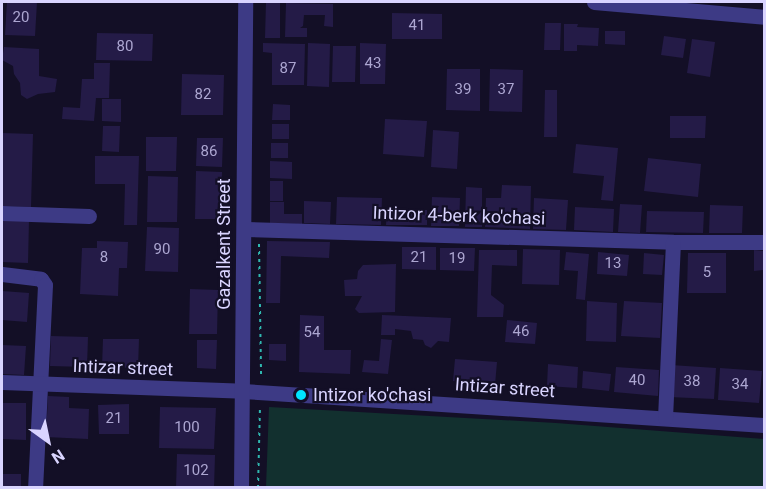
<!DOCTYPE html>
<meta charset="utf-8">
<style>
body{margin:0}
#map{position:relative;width:766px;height:489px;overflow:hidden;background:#130f26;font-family:Roboto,sans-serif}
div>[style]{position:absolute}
.green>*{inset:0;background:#12302f}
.building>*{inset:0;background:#241b47}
.path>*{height:2px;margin-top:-1px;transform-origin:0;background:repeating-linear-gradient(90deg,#2fb8b0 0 3px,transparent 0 7.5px)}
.minor>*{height:15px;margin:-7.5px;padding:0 7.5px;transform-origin:7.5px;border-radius:7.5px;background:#3d3a85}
.dots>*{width:16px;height:16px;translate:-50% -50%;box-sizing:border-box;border:3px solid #130f26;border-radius:50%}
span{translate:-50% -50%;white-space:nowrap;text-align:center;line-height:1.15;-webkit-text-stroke:4.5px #130f26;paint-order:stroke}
.number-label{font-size:15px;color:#aca6d1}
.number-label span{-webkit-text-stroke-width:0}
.street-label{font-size:18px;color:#d9d4ff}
.poi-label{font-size:18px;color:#d9d4ff}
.left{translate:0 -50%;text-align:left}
.frame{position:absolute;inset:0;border:3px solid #d9d4ff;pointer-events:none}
.north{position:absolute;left:18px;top:411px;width:60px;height:60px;-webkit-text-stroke:4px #130f26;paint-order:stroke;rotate:147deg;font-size:16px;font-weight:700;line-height:24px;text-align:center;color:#d9d4ff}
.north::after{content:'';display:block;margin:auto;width:21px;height:27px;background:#d9d4ff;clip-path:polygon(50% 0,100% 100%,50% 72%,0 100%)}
</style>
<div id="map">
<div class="green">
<div style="clip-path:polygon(269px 407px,556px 423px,764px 439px,764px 487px,266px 487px)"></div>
</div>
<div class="building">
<div style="clip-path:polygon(7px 2px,37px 2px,35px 36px,5px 35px)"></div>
<div style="clip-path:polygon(266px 2px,280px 2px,280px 38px,265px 38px)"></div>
<div style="clip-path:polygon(286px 3px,333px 4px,333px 27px,324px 26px,325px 15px,304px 15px,303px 26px,300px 28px,307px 28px,307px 37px,285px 37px)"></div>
<div style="clip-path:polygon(392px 13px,442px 14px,442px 39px,392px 39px)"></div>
<div style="clip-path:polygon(545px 23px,561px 23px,560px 50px,544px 50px)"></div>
<div style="clip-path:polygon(564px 24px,578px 24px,577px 27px,599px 28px,598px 46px,577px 45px,577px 51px,564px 51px)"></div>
<div style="clip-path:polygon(605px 31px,625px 31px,625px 45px,605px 44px)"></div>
<div style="clip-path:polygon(97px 33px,153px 34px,152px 61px,96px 60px)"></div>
<div style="clip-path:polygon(664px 36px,686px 39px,683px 58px,661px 55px)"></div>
<div style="clip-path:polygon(692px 39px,715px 42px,710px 77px,687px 73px)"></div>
<div style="clip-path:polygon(263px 43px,305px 44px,304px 85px,272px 85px,272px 53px,263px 52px)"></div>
<div style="clip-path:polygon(308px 43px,330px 44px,329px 87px,307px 86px)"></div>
<div style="clip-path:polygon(360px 43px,386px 44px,385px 84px,360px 84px)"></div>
<div style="clip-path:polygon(333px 46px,356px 46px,355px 82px,332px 82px)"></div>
<div style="clip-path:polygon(4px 47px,39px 49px,39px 76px,57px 79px,55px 92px,38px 94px,27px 99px,21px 95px,20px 83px,14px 74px,13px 66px,2px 60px)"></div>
<div style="clip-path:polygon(94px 63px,110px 63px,109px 98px,96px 98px,94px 121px,62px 119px,63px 107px,80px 108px,82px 79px,94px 79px)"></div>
<div style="clip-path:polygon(447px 69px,480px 69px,480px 111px,446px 110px)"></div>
<div style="clip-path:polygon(490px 69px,523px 70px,522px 112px,489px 111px)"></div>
<div style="clip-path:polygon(182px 74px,224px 75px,223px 115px,181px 115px)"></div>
<div style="clip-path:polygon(545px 90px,557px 90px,557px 137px,544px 137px)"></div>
<div style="clip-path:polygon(102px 99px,121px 99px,121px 122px,102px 121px)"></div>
<div style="clip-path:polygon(273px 104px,290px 105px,290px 120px,272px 120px)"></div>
<div style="clip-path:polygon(670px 116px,706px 116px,705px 138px,670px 138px)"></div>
<div style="clip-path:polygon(385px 119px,427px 121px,424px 157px,383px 154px)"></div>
<div style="clip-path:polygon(272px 124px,289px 124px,289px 139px,272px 139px)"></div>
<div style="clip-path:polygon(103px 126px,120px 126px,119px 152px,102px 151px)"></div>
<div style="clip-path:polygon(433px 130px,459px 132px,457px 169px,431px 167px)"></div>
<div style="clip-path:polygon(2px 133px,33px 134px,31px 207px,2px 206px)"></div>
<div style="clip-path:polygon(146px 137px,177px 137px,176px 171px,146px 171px)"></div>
<div style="clip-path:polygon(197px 138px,223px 138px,222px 167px,196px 166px)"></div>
<div style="clip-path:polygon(271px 143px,288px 143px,288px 158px,271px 158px)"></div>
<div style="clip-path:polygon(576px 144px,618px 148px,613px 201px,601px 200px,604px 176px,573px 173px)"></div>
<div style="clip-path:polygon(95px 156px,139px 156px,137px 225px,124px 225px,125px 184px,95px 184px)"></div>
<div style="clip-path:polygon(648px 158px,701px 164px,698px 197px,644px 191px)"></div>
<div style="clip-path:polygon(270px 161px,292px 162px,292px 179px,270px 178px)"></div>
<div style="clip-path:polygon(196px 171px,222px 172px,221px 219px,195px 219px)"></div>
<div style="clip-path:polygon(148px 176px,178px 177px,177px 222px,147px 222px)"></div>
<div style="clip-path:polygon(270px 181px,283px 181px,283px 201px,270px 201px)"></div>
<div style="clip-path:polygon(502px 185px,531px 186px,530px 229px,485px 227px,486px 198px,501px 198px)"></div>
<div style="clip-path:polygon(466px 187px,482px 188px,482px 227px,465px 227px)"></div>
<div style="clip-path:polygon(337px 197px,382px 198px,381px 225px,336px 224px)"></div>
<div style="clip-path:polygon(432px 197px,460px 198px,459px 226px,431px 226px)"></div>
<div style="clip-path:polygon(534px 198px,568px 200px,566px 230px,533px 229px)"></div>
<div style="clip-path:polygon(304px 201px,331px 202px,330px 224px,304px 223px)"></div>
<div style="clip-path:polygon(270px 202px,284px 202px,284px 214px,302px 214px,302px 224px,270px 223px)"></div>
<div style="clip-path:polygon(620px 204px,642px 205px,640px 233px,618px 232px)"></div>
<div style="clip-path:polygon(710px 205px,743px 206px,742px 233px,709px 233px)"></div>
<div style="clip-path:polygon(575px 207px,614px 209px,613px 232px,574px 230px)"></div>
<div style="clip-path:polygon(387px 209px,427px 210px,427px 225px,386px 225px)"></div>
<div style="clip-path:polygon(647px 211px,704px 212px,703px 233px,646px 232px)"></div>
<div style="clip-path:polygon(2px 220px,29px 220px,28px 263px,2px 262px)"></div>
<div style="clip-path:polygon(147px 227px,179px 228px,178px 272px,145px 271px)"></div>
<div style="clip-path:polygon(97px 241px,128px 242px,127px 268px,119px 268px,118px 296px,80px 294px,82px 248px,97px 248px)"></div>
<div style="clip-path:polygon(267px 241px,330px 242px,329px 258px,281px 256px,280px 303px,266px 303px)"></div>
<div style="clip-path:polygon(402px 247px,436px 247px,436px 270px,402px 269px)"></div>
<div style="clip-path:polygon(440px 248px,475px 248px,474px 271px,440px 270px)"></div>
<div style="clip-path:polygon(523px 249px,560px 250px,559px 285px,522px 284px)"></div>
<div style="clip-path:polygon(479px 250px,517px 250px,517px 266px,492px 265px,491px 295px,504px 305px,503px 317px,477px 317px)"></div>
<div style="clip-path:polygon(754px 250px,764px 251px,764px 273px,763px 270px,754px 271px)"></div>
<div style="clip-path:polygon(566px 252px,589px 254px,585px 300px,576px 299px,578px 271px,564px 270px)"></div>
<div style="clip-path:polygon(598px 252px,629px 255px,627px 276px,597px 274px)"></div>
<div style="clip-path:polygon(644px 253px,664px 255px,662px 275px,643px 274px)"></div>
<div style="clip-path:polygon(688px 253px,726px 253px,726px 293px,687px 293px)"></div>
<div style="clip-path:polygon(396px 264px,395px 312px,359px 313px,355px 309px,362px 296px,345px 296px,344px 280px,357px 279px,358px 271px,363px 265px)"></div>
<div style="clip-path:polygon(190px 289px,218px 290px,217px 334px,189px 334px)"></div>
<div style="clip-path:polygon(2px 291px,29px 293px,27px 322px,2px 320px)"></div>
<div style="clip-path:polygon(587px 301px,617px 303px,616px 342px,586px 341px)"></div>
<div style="clip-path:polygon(624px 301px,662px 303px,660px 338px,621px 336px)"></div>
<div style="clip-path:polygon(300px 315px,324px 316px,324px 350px,351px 350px,350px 374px,299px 372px)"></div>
<div style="clip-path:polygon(382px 315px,451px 318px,449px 342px,438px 341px,431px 348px,425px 345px,423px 340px,413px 339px,411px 331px,395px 329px,395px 335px,381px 335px)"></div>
<div style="clip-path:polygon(507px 320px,537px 323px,535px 344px,505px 342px)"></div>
<div style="clip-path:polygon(51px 336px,88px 337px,87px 367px,50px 366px)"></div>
<div style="clip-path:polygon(103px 339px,139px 339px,138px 368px,102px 367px)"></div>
<div style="clip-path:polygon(381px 339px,392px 340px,388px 374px,362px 372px,364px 360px,379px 361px)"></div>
<div style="clip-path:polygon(197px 340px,217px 340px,216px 369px,197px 368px)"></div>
<div style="clip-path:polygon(269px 344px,286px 344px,286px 361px,269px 360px)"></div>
<div style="clip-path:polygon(2px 345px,26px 346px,24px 375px,2px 374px)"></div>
<div style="clip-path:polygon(455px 359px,497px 362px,495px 385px,453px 381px)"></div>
<div style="clip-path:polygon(548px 364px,578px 367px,577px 388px,547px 386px)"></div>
<div style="clip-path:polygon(671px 365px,716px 368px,714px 399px,669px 397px)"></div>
<div style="clip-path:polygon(616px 367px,659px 370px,658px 396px,614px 392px)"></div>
<div style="clip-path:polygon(720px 368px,762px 371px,759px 403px,718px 400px)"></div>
<div style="clip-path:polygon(583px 371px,611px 374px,609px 391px,582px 388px)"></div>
<div style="clip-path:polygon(48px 396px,69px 397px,69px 408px,89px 409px,88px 439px,46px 437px)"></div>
<div style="clip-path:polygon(2px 403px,26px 403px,26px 440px,2px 439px)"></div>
<div style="clip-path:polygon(129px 404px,129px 434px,99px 434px,98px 405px)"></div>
<div style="clip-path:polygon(160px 407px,216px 408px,214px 449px,159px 448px)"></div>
<div style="clip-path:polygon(177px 454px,215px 455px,214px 488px,176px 488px)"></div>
<div style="clip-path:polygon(2px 474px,21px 474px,21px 488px,2px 488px)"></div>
</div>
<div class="path">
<div style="left:259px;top:244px;width:133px;rotate:89.1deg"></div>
<div style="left:258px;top:488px;width:82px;rotate:-88.6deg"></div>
</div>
<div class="minor">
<div style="left:594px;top:2px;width:171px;rotate:5deg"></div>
<div style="left:2px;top:213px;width:87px;rotate:2deg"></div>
<div style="left:244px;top:229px;width:429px;rotate:1.7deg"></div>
<div style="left:673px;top:242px;width:91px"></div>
<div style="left:2px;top:274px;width:39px;rotate:7deg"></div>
<div style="left:41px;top:279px;width:7px;rotate:56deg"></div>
<div style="left:45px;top:285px;width:203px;rotate:92.8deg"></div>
<div style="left:2px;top:382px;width:241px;rotate:2.1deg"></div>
<div style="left:243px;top:391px;width:522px;rotate:3.73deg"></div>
<div style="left:665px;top:418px;width:176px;rotate:-87.4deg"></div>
<div style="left:241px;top:488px;width:486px;rotate:-89.5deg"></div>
</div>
<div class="dots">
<div style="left:301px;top:395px;background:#00e5ff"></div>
</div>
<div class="number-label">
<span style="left:21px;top:18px">20</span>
<span style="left:417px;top:26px">41</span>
<span style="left:125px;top:47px">80</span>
<span style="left:373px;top:64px">43</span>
<span style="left:288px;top:69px">87</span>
<span style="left:463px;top:90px">39</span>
<span style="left:506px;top:90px">37</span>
<span style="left:203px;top:95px">82</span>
<span style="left:209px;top:152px">86</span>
<span style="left:162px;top:250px">90</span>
<span style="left:104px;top:258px">8</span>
<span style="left:419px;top:258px">21</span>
<span style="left:457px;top:259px">19</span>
<span style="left:613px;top:264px">13</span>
<span style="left:707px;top:273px">5</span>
<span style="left:521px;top:332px">46</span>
<span style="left:312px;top:333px">54</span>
<span style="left:637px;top:381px">40</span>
<span style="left:692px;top:382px">38</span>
<span style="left:740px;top:385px">34</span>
<span style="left:114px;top:419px">21</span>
<span style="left:187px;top:428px">100</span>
<span style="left:196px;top:471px">102</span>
</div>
<div class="street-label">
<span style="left:459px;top:216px;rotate:2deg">Intizor 4-berk ko'chasi</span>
<span style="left:224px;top:244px;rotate:-90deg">Gazalkent Street</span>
<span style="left:123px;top:368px;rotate:2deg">Intizar street</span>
<span style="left:505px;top:388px;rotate:4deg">Intizаr street</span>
</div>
<div class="poi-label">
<span class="left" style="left:313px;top:395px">Intizor ko'chasi</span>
</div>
<div class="frame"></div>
<div class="north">N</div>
</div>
